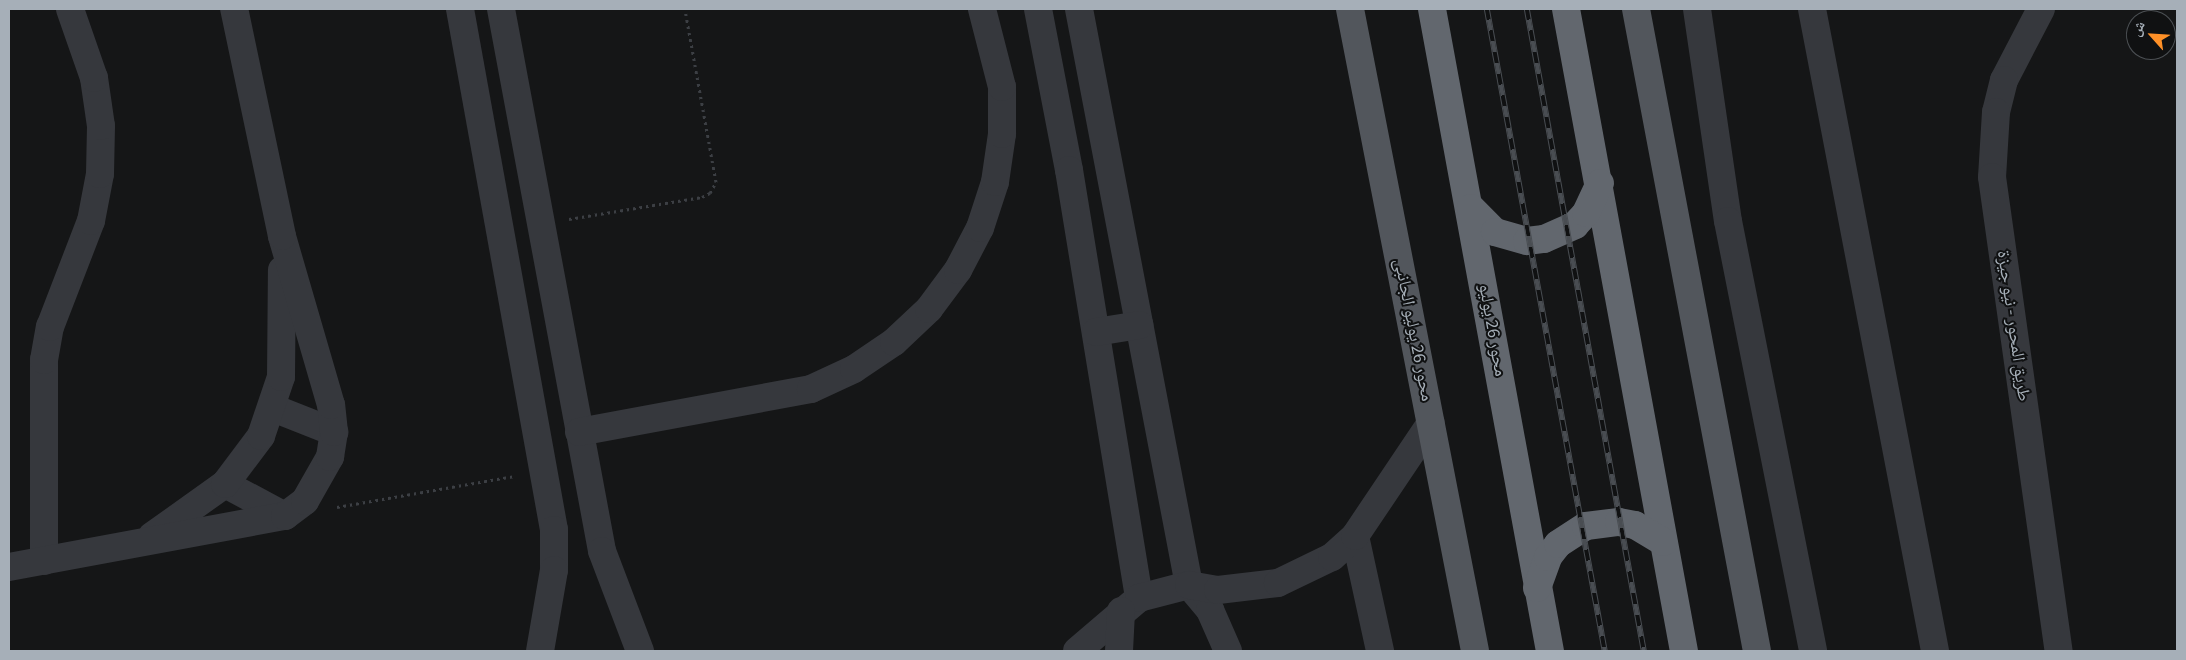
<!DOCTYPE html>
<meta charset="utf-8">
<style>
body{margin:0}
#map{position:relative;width:2186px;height:660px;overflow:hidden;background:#151617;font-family:"Source Sans 3","Noto Naskh Arabic",sans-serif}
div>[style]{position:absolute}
.path>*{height:3px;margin-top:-1.5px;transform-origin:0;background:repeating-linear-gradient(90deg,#3c3f44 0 2.5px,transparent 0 6.5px)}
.minor>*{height:28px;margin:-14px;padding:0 14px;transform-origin:14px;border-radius:14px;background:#36383d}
.major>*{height:28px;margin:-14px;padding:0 14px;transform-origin:14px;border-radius:14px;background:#52565c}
.highway>*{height:28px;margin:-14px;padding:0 14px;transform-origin:14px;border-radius:14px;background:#62676e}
.rail>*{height:5.5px;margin-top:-2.75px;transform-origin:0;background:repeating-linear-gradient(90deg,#101112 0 11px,#494d52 0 22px);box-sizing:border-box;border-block:1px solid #494d52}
span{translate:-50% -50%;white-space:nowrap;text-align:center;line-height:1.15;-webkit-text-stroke:4px #101112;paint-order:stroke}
.street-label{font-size:18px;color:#a6afb8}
.frame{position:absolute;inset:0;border:10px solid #a6afb8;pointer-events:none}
.north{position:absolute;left:2126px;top:10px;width:50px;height:50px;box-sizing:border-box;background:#101112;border:1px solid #4c5054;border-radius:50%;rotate:296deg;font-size:14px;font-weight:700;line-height:20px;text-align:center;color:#a6afb8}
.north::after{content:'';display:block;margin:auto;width:18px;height:22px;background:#fe9027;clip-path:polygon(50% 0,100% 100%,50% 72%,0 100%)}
</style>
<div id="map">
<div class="path">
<div style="left:569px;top:219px;width:135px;rotate:-9.4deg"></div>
<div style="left:702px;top:197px;width:9px;rotate:-27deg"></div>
<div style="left:710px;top:193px;width:13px;rotate:-61deg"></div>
<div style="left:716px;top:182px;width:176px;rotate:-100.2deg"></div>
<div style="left:337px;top:507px;width:181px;rotate:-9.9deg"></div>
</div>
<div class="minor">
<div style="left:460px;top:9px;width:529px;rotate:79.77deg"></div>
<div style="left:554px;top:530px;width:40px;rotate:90deg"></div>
<div style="left:554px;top:570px;width:82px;rotate:99.8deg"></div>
<div style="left:501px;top:9px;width:551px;rotate:79.44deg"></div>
<div style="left:602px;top:551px;width:107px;rotate:69.2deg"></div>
<div style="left:1038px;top:9px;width:164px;rotate:79.1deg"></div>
<div style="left:1069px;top:170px;width:434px;rotate:80.7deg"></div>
<div style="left:1079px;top:9px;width:586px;rotate:79.19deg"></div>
<div style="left:1189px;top:585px;width:33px;rotate:50deg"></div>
<div style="left:1210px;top:610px;width:45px;rotate:66.3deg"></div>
<div style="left:1697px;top:9px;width:214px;rotate:81.7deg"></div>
<div style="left:1728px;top:221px;width:438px;rotate:78.8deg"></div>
<div style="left:1812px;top:9px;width:654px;rotate:79.15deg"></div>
<div style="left:2041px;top:9px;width:80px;rotate:117.5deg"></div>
<div style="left:2004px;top:80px;width:33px;rotate:104deg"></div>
<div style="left:1996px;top:112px;width:65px;rotate:93.5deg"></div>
<div style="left:1992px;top:177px;width:479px;rotate:82deg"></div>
<div style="left:1096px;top:332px;width:44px;rotate:-9.2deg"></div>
<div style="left:273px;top:408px;width:66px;rotate:21.5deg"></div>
<div style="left:579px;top:432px;width:236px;rotate:-10.5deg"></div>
<div style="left:811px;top:389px;width:47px;rotate:-24.9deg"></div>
<div style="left:854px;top:369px;width:48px;rotate:-34deg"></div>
<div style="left:894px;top:342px;width:48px;rotate:-43.3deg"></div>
<div style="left:929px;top:309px;width:49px;rotate:-53.4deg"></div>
<div style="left:958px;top:270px;width:47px;rotate:-62.4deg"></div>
<div style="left:980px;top:228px;width:48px;rotate:-71.9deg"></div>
<div style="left:995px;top:182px;width:49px;rotate:-81.7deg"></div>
<div style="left:1002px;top:134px;width:47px;rotate:-90deg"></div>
<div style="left:1002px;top:87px;width:81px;rotate:-104.4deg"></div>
<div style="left:225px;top:484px;width:68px;rotate:28.1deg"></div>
<div style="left:152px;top:536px;width:90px;rotate:-35.5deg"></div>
<div style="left:225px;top:484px;width:60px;rotate:-53.1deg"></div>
<div style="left:261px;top:436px;width:62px;rotate:-71.3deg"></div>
<div style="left:281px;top:377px;width:107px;rotate:-89.5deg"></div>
<div style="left:1355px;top:536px;width:118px;rotate:77.7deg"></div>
<div style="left:44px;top:561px;width:201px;rotate:-90deg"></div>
<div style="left:44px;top:360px;width:34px;rotate:-80deg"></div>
<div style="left:50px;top:327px;width:114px;rotate:-68.9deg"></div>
<div style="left:91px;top:221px;width:48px;rotate:-79.2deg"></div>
<div style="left:100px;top:174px;width:48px;rotate:-88.8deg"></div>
<div style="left:101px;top:126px;width:49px;rotate:-98.3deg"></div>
<div style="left:94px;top:78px;width:73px;rotate:-109.2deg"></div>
<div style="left:9px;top:567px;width:281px;rotate:-10.5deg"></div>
<div style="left:285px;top:516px;width:25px;rotate:-37deg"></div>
<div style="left:305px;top:501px;width:51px;rotate:-60.4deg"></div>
<div style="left:330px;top:457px;width:25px;rotate:-81deg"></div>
<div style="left:334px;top:432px;width:27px;rotate:-96deg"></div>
<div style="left:331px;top:405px;width:176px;rotate:-106.2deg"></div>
<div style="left:282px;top:236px;width:232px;rotate:-101.9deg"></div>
<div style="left:1077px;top:651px;width:82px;rotate:-40.5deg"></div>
<div style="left:1139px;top:598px;width:52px;rotate:-14.6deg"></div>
<div style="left:1189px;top:585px;width:29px;rotate:10deg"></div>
<div style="left:1218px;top:590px;width:60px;rotate:-6.7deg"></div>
<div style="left:1278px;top:583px;width:60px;rotate:-25.7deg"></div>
<div style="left:1332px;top:557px;width:31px;rotate:-42deg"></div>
<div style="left:1355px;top:536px;width:136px;rotate:-56.1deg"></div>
<div style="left:1119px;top:651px;width:40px;rotate:-87.1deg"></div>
</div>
<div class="major">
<div style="left:1350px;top:9px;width:654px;rotate:78.98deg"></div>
<div style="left:1636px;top:9px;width:653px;rotate:79.33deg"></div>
</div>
<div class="highway">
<div style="left:1432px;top:9px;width:653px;rotate:79.59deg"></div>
<div style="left:1566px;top:9px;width:653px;rotate:79.59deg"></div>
<div style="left:1471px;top:208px;width:34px;rotate:45deg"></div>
<div style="left:1495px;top:232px;width:33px;rotate:16deg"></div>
<div style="left:1527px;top:241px;width:17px;rotate:-7deg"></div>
<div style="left:1544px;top:239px;width:34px;rotate:-24deg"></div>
<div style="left:1575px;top:225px;width:16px;rotate:-47deg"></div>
<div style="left:1586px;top:213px;width:33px;rotate:-65deg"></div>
<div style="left:1537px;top:588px;width:33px;rotate:-70deg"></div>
<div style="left:1548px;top:557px;width:16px;rotate:-52deg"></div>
<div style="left:1558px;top:544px;width:33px;rotate:-33deg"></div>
<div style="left:1586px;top:526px;width:33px;rotate:-7deg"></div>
<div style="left:1619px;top:522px;width:16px;rotate:11deg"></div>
<div style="left:1635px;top:525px;width:33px;rotate:31deg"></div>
</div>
<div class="rail">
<div style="left:1487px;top:9px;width:653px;rotate:79.59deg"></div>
<div style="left:1527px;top:9px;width:653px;rotate:79.67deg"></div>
</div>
<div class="street-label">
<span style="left:2013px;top:326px;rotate:82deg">طريق المحور - نيو جيزة</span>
<span style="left:1413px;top:330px;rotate:79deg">محور 26 يوليو الجانبى</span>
<span style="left:1492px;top:330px;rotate:80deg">محور 26 يوليو</span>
</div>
<div class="frame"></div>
<div class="north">ش</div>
</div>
